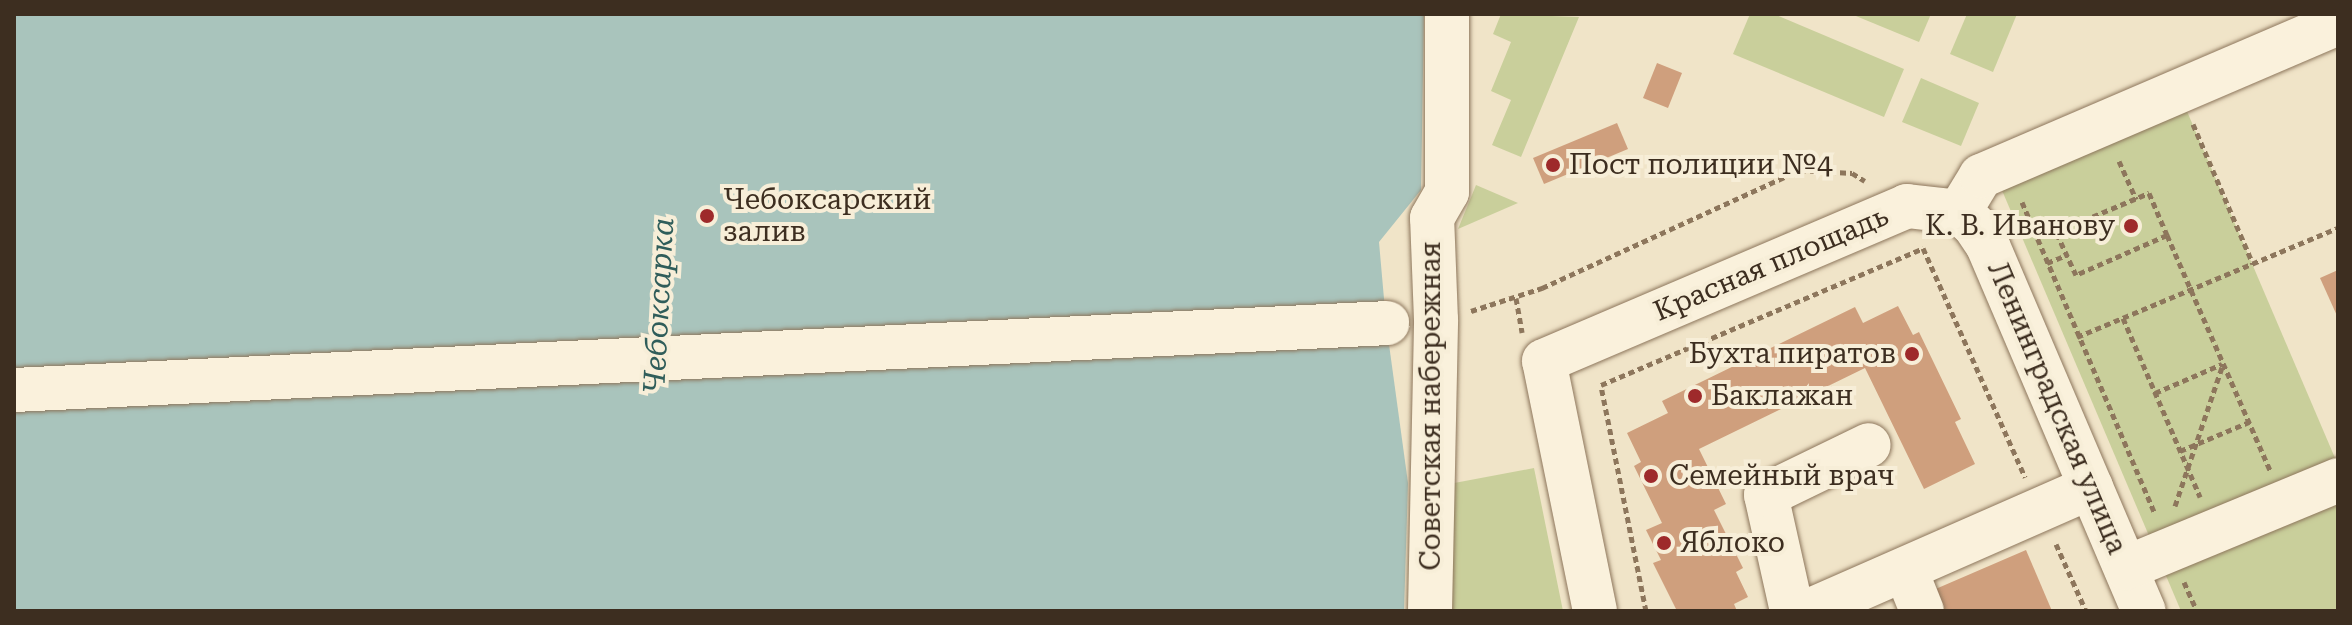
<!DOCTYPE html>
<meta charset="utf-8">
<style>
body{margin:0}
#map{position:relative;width:2352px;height:625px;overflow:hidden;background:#f0e4c8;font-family:"Roboto Serif",serif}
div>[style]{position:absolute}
.green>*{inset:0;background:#c9cf9b}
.water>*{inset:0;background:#a9c4bc}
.building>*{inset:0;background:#cf9f7d}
.path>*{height:5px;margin-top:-2.5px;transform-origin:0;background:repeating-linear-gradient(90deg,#8d765c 0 6px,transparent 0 10px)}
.roads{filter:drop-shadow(0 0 2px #8d765c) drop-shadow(0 0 2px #8d765c)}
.minor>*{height:44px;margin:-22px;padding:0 22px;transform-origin:22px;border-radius:22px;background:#faf1dc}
.dots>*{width:22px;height:22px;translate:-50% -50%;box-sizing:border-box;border:4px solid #f7eed8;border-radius:50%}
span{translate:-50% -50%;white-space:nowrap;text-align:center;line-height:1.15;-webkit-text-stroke:8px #f7eed8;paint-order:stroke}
.poi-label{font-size:28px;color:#3d2e20}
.left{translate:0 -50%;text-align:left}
.right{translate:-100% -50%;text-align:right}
.street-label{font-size:28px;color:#3d2e20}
.water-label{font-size:30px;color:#2f5d5a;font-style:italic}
.frame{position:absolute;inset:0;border:16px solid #3d2e20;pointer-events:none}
</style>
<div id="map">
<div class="green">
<div style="clip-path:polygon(1501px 14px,1579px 17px,1521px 157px,1492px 145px,1511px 100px,1491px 91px,1511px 42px,1493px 34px)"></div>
<div style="clip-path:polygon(1750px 14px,1774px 14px,1904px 69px,1884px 117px,1733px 54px)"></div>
<div style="clip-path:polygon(1851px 14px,1931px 14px,1919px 42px)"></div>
<div style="clip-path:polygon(1967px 14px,2017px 14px,1993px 72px,1950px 54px)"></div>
<div style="clip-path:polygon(1921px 78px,1979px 103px,1961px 146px,1902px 122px)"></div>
<div style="clip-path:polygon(2186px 109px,2338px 465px,2338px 611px,2181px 611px,2001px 188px)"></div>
<div style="clip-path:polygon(1476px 185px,1518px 203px,1458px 229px)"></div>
<div style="clip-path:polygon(1534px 468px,1563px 611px,1448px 611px,1449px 484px)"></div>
</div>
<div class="water">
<div style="clip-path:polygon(14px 14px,1424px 14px,1421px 190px,1379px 242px,1385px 310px,14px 379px)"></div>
<div style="clip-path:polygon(1388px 337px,1408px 483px,1404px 611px,14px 611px,14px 401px)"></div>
</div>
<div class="building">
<div style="clip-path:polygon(1657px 63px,1682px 73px,1668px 108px,1643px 98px)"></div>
<div style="clip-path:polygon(1617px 123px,1628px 149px,1544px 184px,1533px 158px)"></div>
<div style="clip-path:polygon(2338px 270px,2338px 318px,2320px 278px)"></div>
<div style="clip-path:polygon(1898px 306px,1913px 335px,1919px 332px,1961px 419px,1955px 422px,1975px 464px,1924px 489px,1865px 368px,1699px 449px,1726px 504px,1714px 510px,1743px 568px,1736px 572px,1748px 597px,1734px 604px,1737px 611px,1677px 611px,1653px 563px,1661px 560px,1646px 530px,1662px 523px,1634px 466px,1641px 462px,1627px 433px,1668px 413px,1662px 401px,1855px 307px,1863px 323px)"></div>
<div style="clip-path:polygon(2026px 550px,2052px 611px,1931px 611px,1924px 594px)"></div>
</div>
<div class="path">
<div style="left:2193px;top:124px;width:152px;rotate:66.8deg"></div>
<div style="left:2119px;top:161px;width:42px;rotate:65.9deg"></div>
<div style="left:2022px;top:202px;width:339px;rotate:66.9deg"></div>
<div style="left:2167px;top:235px;width:99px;rotate:156.3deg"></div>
<div style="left:2076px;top:275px;width:47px;rotate:-114.9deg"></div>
<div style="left:2056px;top:232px;width:101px;rotate:-22.8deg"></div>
<div style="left:2149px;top:193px;width:46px;rotate:66.8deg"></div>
<div style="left:2167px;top:235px;width:60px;rotate:66.4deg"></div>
<div style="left:2191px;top:290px;width:197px;rotate:66.3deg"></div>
<div style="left:1923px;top:248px;width:251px;rotate:66deg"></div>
<div style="left:2047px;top:263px;width:22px;rotate:-22deg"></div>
<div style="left:1516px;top:298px;width:35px;rotate:80deg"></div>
<div style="left:1471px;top:311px;width:75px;rotate:-17.9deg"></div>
<div style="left:1542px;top:288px;width:284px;rotate:-24.6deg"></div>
<div style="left:1800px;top:170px;width:52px;rotate:3.3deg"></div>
<div style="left:1852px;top:173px;width:15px;rotate:32deg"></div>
<div style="left:2123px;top:318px;width:195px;rotate:66.7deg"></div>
<div style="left:2077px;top:337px;width:283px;rotate:-22.7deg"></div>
<div style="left:2155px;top:393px;width:73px;rotate:-23.4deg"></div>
<div style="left:2180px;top:451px;width:75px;rotate:-22.8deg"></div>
<div style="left:2175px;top:506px;width:150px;rotate:-71.3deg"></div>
<div style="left:2056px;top:544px;width:73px;rotate:65.9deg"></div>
<div style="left:2184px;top:582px;width:32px;rotate:66deg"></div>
<div style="left:1646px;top:611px;width:230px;rotate:-101.3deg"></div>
<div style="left:1601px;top:385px;width:350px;rotate:-23deg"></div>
</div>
<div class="roads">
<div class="minor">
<div style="left:1959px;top:212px;width:20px;rotate:41deg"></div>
<div style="left:1974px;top:225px;width:25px;rotate:56deg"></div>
<div style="left:1988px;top:246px;width:397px;rotate:66.9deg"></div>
<div style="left:1959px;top:212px;width:42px;rotate:-58.6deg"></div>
<div style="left:1981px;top:176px;width:388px;rotate:-23.2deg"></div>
<div style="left:14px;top:390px;width:1375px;rotate:-2.79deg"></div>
<div style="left:2126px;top:568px;width:230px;rotate:-22.5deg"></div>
<div style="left:1906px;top:571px;width:43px;rotate:68.2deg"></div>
<div style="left:1430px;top:611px;width:291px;rotate:-88.8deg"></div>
<div style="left:1436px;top:320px;width:102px;rotate:-92.2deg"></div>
<div style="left:1432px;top:218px;width:30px;rotate:-60deg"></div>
<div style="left:1447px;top:192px;width:178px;rotate:-90deg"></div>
<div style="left:1595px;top:611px;width:255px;rotate:-101.5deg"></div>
<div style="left:1544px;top:361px;width:395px;rotate:-23.1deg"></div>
<div style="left:1907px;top:206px;width:52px;rotate:6.6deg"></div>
<div style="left:1792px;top:611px;width:119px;rotate:-102.6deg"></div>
<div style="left:1766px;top:495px;width:114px;rotate:-25.9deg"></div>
<div style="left:1809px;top:611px;width:308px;rotate:-23.7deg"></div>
</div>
</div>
<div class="dots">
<div style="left:1553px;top:165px;background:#9e2a2b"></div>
<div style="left:707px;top:216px;background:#9e2a2b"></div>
<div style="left:2131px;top:226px;background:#9e2a2b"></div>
<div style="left:1912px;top:354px;background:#9e2a2b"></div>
<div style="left:1695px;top:396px;background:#9e2a2b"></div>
<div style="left:1651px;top:476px;background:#9e2a2b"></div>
<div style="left:1664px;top:543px;background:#9e2a2b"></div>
</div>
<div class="poi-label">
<span class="left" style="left:1569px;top:165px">Пост полиции №4</span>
<span class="left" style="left:723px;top:216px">Чебоксарский<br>залив</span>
<span class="right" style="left:2115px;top:226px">К. В. Иванову</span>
<span class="right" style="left:1896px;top:354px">Бухта пиратов</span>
<span class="left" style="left:1711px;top:396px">Баклажан</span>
<span class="left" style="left:1669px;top:476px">Семейный врач</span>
<span class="left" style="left:1680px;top:543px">Яблоко</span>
</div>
<div class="street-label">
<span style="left:1771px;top:264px;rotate:-23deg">Красная площадь</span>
<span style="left:1431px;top:406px;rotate:-90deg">Советская набережная</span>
<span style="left:2057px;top:408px;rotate:67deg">Ленинградская улица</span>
</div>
<div class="water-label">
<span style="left:659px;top:306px;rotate:-87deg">Чебоксарка</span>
</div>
<div class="frame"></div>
</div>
